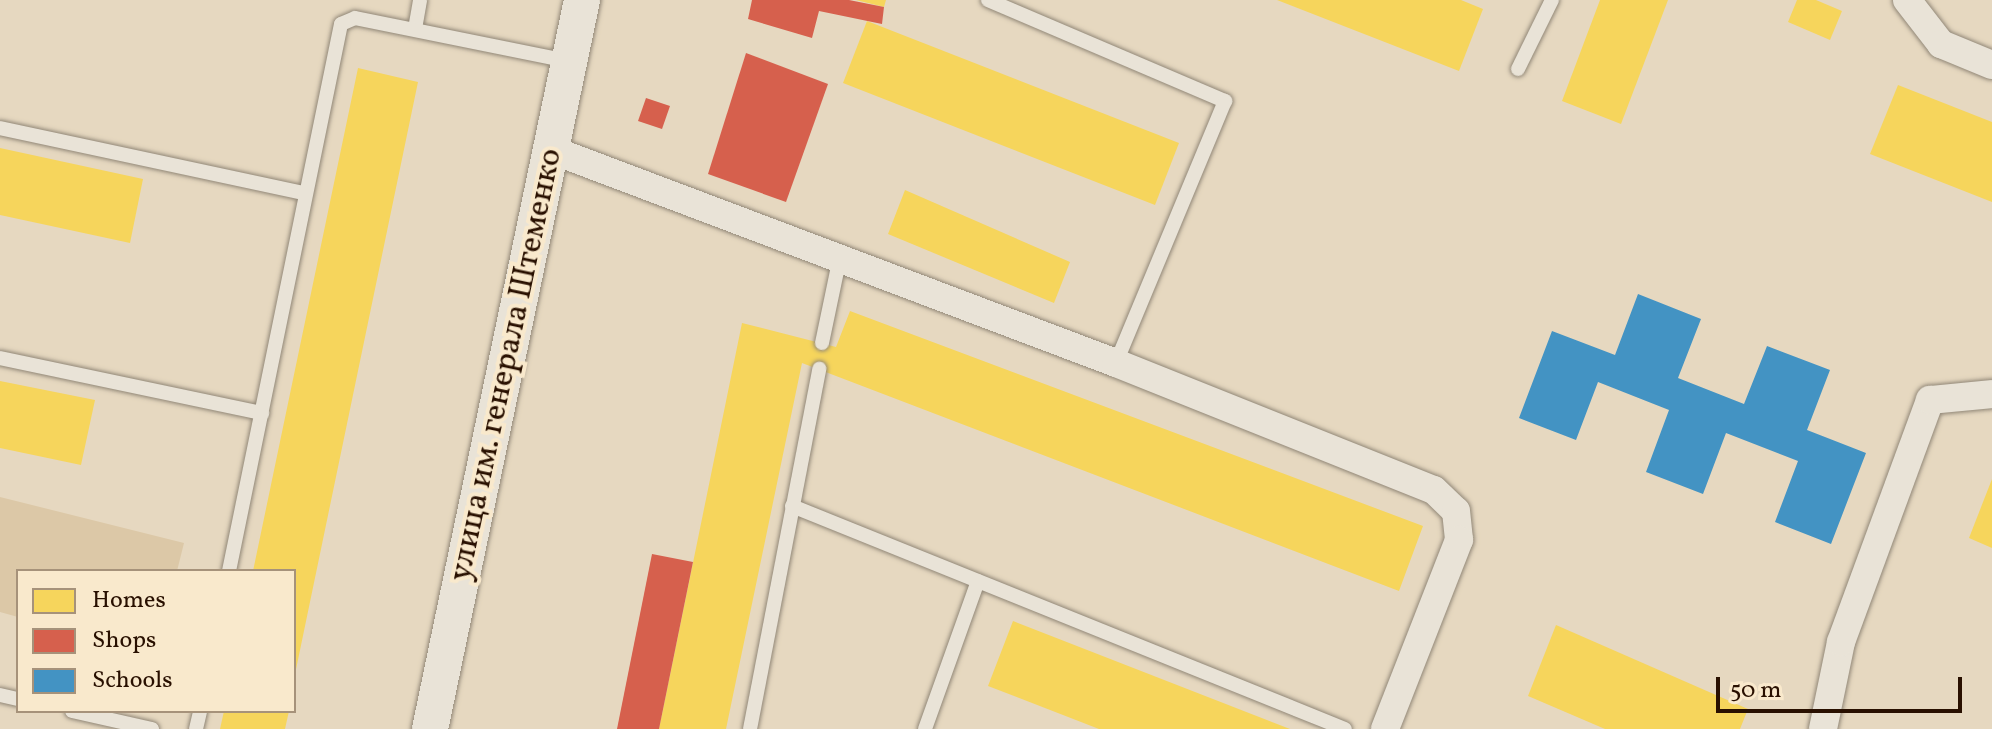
<!DOCTYPE html>
<meta charset="utf-8">
<style>
body{margin:0}
#map{position:relative;width:1992px;height:729px;overflow:hidden;background:#e6d8c0;font-family:Vollkorn,serif}
div>[style]{position:absolute}
.green>*{inset:0;background:#dcc8a7}
.homes>*{inset:0;background:#f6d55c}
.shops>*{inset:0;background:#d6604d}
.schools>*{inset:0;background:#4393c3}
.roads{filter:drop-shadow(0 0 2px #918777) drop-shadow(0 0 2px #918777)}
.service>*{height:14px;margin:-7px;padding:0 7px;transform-origin:7px;border-radius:7px;background:#e9e3d7}
.minor>*{height:28px;margin:-14px;padding:0 14px;transform-origin:14px;border-radius:14px;background:#e9e3d7}
.tertiary>*{height:36px;margin:-18px;padding:0 18px;transform-origin:18px;border-radius:18px;background:#e9e3d7}
span{translate:-50% -50%;white-space:nowrap;text-align:center;line-height:1.15;-webkit-text-stroke:8px #f9e9cc;paint-order:stroke}
.street-label{font-size:32px;color:#291000}
.legend{position:absolute;left:16px;top:569px;width:280px;height:144px;box-sizing:border-box;background:#f9e9cc;border:2px solid #a6927a;margin:0;padding:10px 14px;list-style:none;font-size:24px;color:#291000}
.legend li{display:flex;align-items:center;gap:16px;height:40px}
.legend b{width:40px;border:2px solid #a6927a}
.scale{position:absolute;left:1716px;top:677px;width:246px;height:36px;box-sizing:border-box;border:4px solid #291000;border-top:0;padding-left:10px;font-size:24px;line-height:28px;white-space:nowrap;color:#291000;-webkit-text-stroke:6px #f9e9cc;paint-order:stroke}
</style>
<div id="map">
<div class="green">
<div style="clip-path:polygon(0 497px,184px 543px,177px 571px,18px 571px,18px 617px,0 612px)"></div>
</div>
<div class="homes">
<div style="clip-path:polygon(856px 0,886px 0,884px 7px)"></div>
<div style="clip-path:polygon(1277px 0,1461px 0,1483px 9px,1459px 71px)"></div>
<div style="clip-path:polygon(1600px 0,1668px 0,1621px 124px,1562px 101px)"></div>
<div style="clip-path:polygon(1797px 0,1816px 0,1842px 11px,1830px 40px,1788px 22px)"></div>
<div style="clip-path:polygon(867px 21px,1179px 143px,1155px 205px,843px 83px)"></div>
<div style="clip-path:polygon(358px 68px,418px 82px,294px 679px,294px 571px,253px 571px)"></div>
<div style="clip-path:polygon(1898px 85px,1992px 122px,1992px 202px,1870px 154px)"></div>
<div style="clip-path:polygon(0 148px,143px 179px,130px 243px,0 215px)"></div>
<div style="clip-path:polygon(905px 190px,1070px 262px,1054px 303px,888px 234px)"></div>
<div style="clip-path:polygon(850px 311px,1423px 526px,1399px 591px,802px 363px,726px 729px,659px 729px,742px 323px,836px 347px)"></div>
<div style="clip-path:polygon(0 381px,95px 400px,81px 465px,0 448px)"></div>
<div style="clip-path:polygon(1992px 479px,1992px 548px,1969px 538px)"></div>
<div style="clip-path:polygon(1013px 621px,1290px 729px,1099px 729px,988px 686px)"></div>
<div style="clip-path:polygon(1556px 625px,1748px 709px,1740px 729px,1605px 729px,1528px 696px)"></div>
<div style="clip-path:polygon(224px 711px,289px 711px,285px 729px,220px 729px)"></div>
</div>
<div class="shops">
<div style="clip-path:polygon(752px 0,849px 0,884px 7px,882px 24px,819px 11px,812px 38px,748px 19px)"></div>
<div style="clip-path:polygon(746px 53px,828px 84px,786px 202px,708px 174px)"></div>
<div style="clip-path:polygon(646px 98px,670px 106px,662px 129px,638px 121px)"></div>
<div style="clip-path:polygon(652px 554px,693px 562px,659px 729px,617px 729px)"></div>
</div>
<div class="schools">
<div style="clip-path:polygon(1638px 294px,1701px 319px,1678px 378px,1744px 404px,1767px 346px,1830px 370px,1807px 430px,1866px 453px,1831px 544px,1775px 522px,1798px 461px,1726px 433px,1703px 494px,1646px 472px,1669px 410px,1598px 382px,1576px 440px,1519px 418px,1552px 331px,1615px 355px)"></div>
</div>
<div class="roads">
<div class="service">
<div style="left:988px;top:0;width:258px;rotate:23.1deg"></div>
<div style="left:1225px;top:101px;width:284px;rotate:112.6deg"></div>
<div style="left:415px;top:29px;width:29px;rotate:-80deg"></div>
<div style="left:1518px;top:69px;width:77px;rotate:-63.8deg"></div>
<div style="left:0;top:128px;width:311px;rotate:12.1deg"></div>
<div style="left:822px;top:343px;width:88px;rotate:-78.2deg"></div>
<div style="left:0;top:358px;width:268px;rotate:11.9deg"></div>
<div style="left:792px;top:506px;width:596px;rotate:21.96deg"></div>
<div style="left:229px;top:571px;width:558px;rotate:-78.43deg"></div>
<div style="left:341px;top:24px;width:15px;rotate:-23deg"></div>
<div style="left:355px;top:18px;width:217px;rotate:11.4deg"></div>
<div style="left:0;top:695px;width:18px;rotate:13deg"></div>
<div style="left:72px;top:711px;width:82px;rotate:12.7deg"></div>
<div style="left:196px;top:729px;width:18px;rotate:-77deg"></div>
<div style="left:750px;top:729px;width:367px;rotate:-79.1deg"></div>
<div style="left:925px;top:729px;width:157px;rotate:-70.3deg"></div>
</div>
<div class="minor">
<div style="left:1907px;top:0;width:56px;rotate:52.3deg"></div>
<div style="left:1941px;top:44px;width:55px;rotate:22.4deg"></div>
<div style="left:552px;top:150px;width:603px;rotate:20.69deg"></div>
<div style="left:1116px;top:363px;width:342px;rotate:21.8deg"></div>
<div style="left:1434px;top:490px;width:30px;rotate:44deg"></div>
<div style="left:1456px;top:511px;width:29px;rotate:84deg"></div>
<div style="left:1459px;top:540px;width:203px;rotate:111.4deg"></div>
<div style="left:1823px;top:729px;width:89px;rotate:-78.3deg"></div>
<div style="left:1841px;top:642px;width:258px;rotate:-69.8deg"></div>
<div style="left:1930px;top:400px;width:62px;rotate:-5.5deg"></div>
</div>
<div class="tertiary">
<div style="left:430px;top:729px;width:745px;rotate:-78.22deg"></div>
</div>
</div>
<div class="street-label">
<span style="left:507px;top:365px;rotate:-78deg">улица им. генерала Штеменко</span>
</div>
<ul class="legend">
<li><b style="height:22px;background:#f6d55c"></b>Homes</li>
<li><b style="height:22px;background:#d6604d"></b>Shops</li>
<li><b style="height:22px;background:#4393c3"></b>Schools</li>
</ul>
<div class="scale">50 m</div>
</div>
